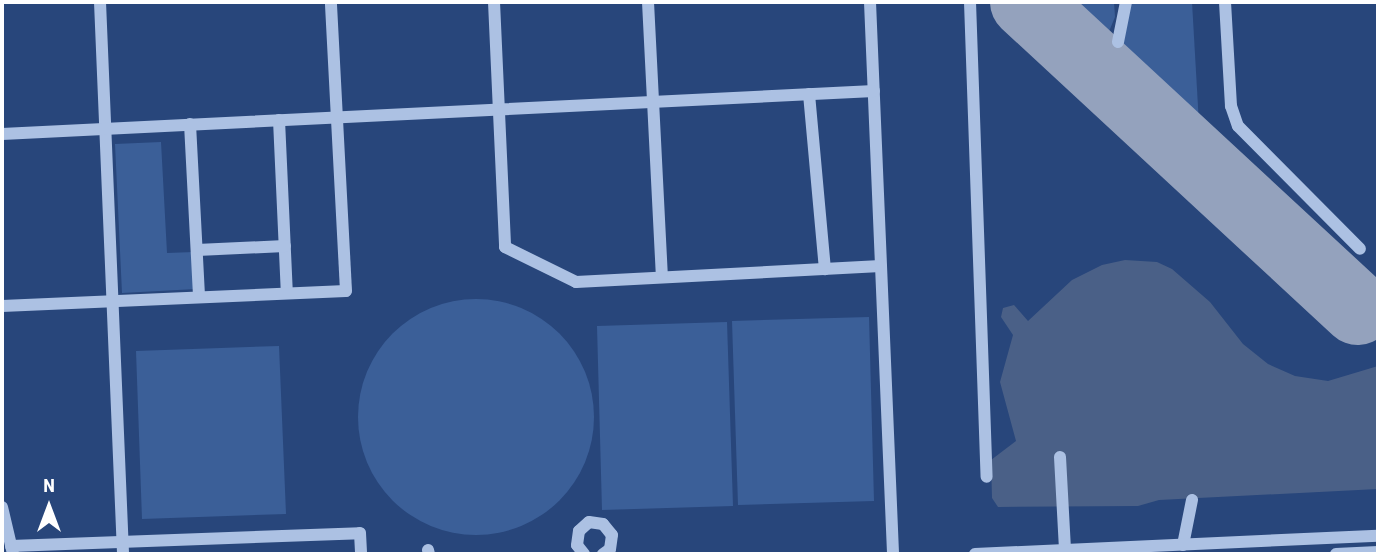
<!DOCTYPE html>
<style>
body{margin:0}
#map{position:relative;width:1380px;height:556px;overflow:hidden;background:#28467b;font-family:"Roboto Condensed",sans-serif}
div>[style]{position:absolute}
.green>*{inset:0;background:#3b5f98}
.round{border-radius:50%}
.water>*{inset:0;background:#4a6087}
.runway>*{height:72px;margin:-36px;padding:0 36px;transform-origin:36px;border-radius:36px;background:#94a2bd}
.minor>*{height:12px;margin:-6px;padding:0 6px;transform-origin:6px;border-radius:6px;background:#acc1e3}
span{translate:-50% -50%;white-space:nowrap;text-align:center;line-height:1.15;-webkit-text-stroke:5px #28467b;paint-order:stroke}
.frame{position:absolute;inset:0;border:4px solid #fff;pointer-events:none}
.north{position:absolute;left:14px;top:472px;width:70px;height:70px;-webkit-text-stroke:5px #28467b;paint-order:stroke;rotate:0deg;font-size:19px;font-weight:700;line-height:28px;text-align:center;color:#fff}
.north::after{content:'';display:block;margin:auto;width:24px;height:32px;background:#fff;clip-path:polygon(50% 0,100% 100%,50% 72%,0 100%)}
</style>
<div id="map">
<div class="green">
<div style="clip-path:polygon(1066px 2px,1114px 2px,1115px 17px,1105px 41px)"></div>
<div style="clip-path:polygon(1131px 2px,1192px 2px,1199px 124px,1122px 51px)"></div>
<div style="clip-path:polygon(161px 142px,167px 253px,194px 252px,196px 289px,122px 293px,115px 144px)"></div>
<div class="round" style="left:358px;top:299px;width:236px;height:236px"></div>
<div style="clip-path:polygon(869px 317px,874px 501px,738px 505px,732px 321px)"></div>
<div style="clip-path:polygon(727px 322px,733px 506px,602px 510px,597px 326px)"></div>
<div style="clip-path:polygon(279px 346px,286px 514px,142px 519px,136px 351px)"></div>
</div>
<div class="water">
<div style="clip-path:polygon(1125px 260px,1157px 262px,1172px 269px,1210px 302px,1243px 344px,1268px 364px,1295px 376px,1328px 381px,1378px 366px,1378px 489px,1159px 500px,1138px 506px,998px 507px,992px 498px,991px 460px,1016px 441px,1000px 382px,1013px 335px,1001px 317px,1003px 308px,1014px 305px,1028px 321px,1072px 280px,1102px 265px)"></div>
</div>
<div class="runway">
<div style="left:1026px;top:2px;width:452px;rotate:42.8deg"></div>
</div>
<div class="minor">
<div style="left:100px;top:2px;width:552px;rotate:87.61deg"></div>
<div style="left:494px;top:2px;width:245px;rotate:87.4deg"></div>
<div style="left:505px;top:247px;width:79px;rotate:26.2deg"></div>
<div style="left:576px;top:282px;width:305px;rotate:-3deg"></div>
<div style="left:648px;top:2px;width:275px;rotate:87.1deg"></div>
<div style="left:870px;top:2px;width:552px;rotate:87.61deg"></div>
<div style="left:970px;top:2px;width:475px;rotate:88deg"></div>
<div style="left:1225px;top:2px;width:104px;rotate:86.7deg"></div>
<div style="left:1231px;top:106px;width:21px;rotate:71deg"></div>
<div style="left:1238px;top:126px;width:173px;rotate:45.2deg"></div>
<div style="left:1118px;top:42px;width:41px;rotate:-78.7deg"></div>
<div style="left:809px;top:94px;width:176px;rotate:84.8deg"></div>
<div style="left:279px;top:120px;width:173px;rotate:87.4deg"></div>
<div style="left:190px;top:124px;width:173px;rotate:87deg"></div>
<div style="left:2px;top:134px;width:873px;rotate:-2.82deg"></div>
<div style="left:197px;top:250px;width:88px;rotate:-2.6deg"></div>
<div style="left:2px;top:306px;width:344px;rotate:-2.5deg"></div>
<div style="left:346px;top:291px;width:289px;rotate:-93deg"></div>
<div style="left:1060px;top:457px;width:93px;rotate:86.9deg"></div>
<div style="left:2px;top:507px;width:48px;rotate:76.8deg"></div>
<div style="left:1183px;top:545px;width:46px;rotate:-78.7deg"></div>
<div style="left:11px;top:546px;width:349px;rotate:-2.1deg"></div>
<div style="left:360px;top:533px;width:21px;rotate:87deg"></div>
<div style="left:428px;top:550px;width:4px;rotate:76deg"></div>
<div style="left:584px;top:554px;width:11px;rotate:-128deg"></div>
<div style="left:577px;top:545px;width:14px;rotate:-82deg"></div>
<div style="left:579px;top:531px;width:13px;rotate:-42deg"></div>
<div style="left:589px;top:522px;width:14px;rotate:8deg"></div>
<div style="left:603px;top:524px;width:14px;rotate:51deg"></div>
<div style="left:612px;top:535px;width:14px;rotate:98deg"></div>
<div style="left:610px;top:549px;width:9px;rotate:144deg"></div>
<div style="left:975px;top:554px;width:403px;rotate:-2.6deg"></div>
<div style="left:1336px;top:554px;width:42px;rotate:-2.7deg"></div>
</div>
<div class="frame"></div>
<div class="north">N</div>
</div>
